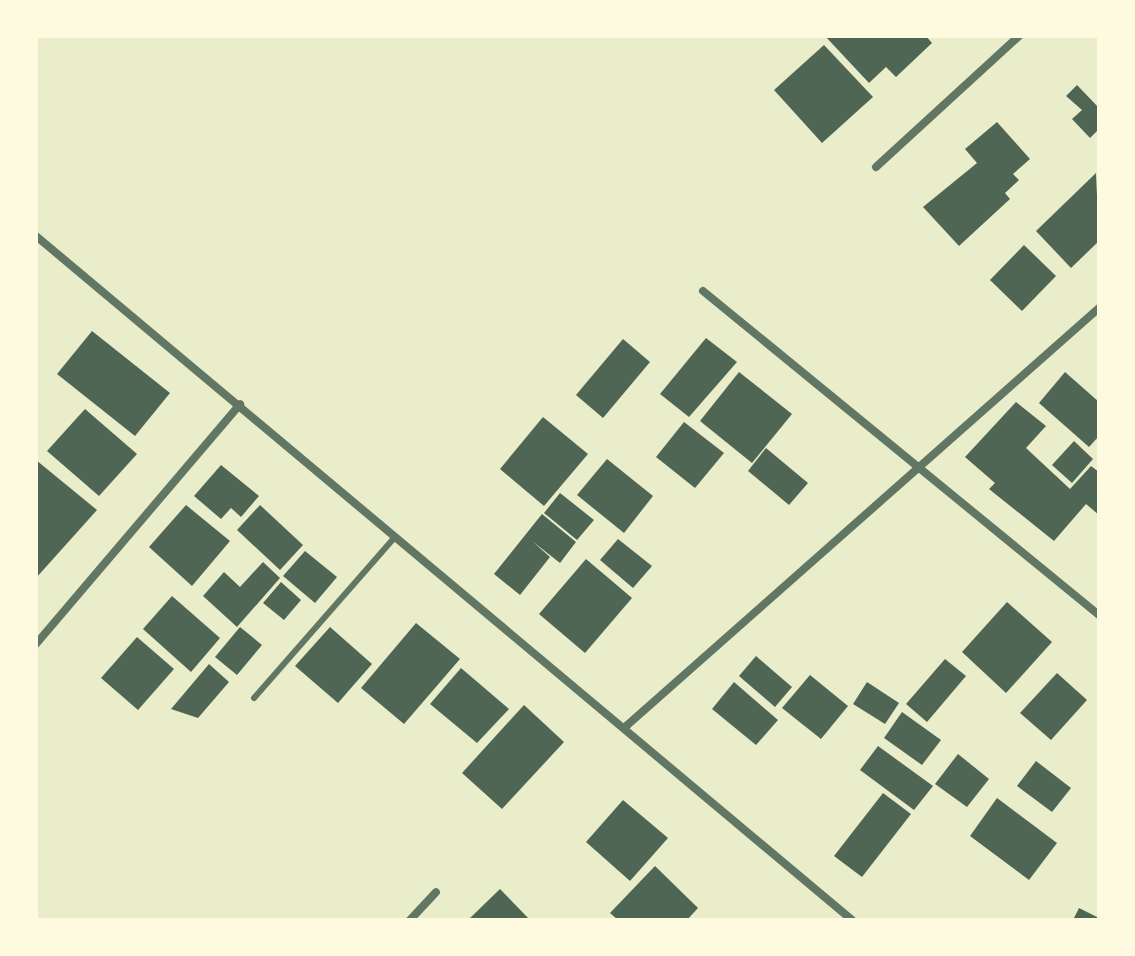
<!DOCTYPE html>
<style>
body{margin:0}
#map{position:relative;width:1135px;height:956px;overflow:hidden;background:#e9edc9;font-family:"Asap Condensed",sans-serif}
div>[style]{position:absolute}
.building>*{inset:0;background:#4f6655}
.service>*{height:6px;margin:-3px;padding:0 3px;transform-origin:3px;border-radius:3px;background:#617663}
.minor>*{height:8px;margin:-4px;padding:0 4px;transform-origin:4px;border-radius:4px;background:#617663}
span{translate:-50% -50%;white-space:nowrap;text-align:center;line-height:1.15;-webkit-text-stroke:8px #fefae0;paint-order:stroke}
.frame{position:absolute;inset:0;border:38px solid #fefae0;pointer-events:none}
</style>
<div id="map">
<div class="building">
<div style="clip-path:polygon(825px 36px,926px 36px,932px 43px,896px 77px,886px 67px,869px 83px)"></div>
<div style="clip-path:polygon(824px 45px,873px 97px,822px 143px,774px 90px)"></div>
<div style="clip-path:polygon(1077px 85px,1099px 108px,1099px 129px,1090px 138px,1072px 119px,1082px 110px,1066px 96px)"></div>
<div style="clip-path:polygon(997px 122px,1030px 159px,1013px 174px,1019px 180px,1005px 193px,1010px 199px,959px 246px,923px 207px,977px 163px,965px 149px)"></div>
<div style="clip-path:polygon(1096px 173px,1099px 241px,1071px 268px,1036px 231px)"></div>
<div style="clip-path:polygon(1024px 245px,1056px 276px,1022px 311px,990px 280px)"></div>
<div style="clip-path:polygon(92px 331px,170px 393px,135px 436px,57px 374px)"></div>
<div style="clip-path:polygon(706px 338px,737px 362px,689px 417px,660px 394px)"></div>
<div style="clip-path:polygon(623px 339px,650px 362px,603px 418px,576px 395px)"></div>
<div style="clip-path:polygon(739px 372px,792px 414px,752px 463px,700px 421px)"></div>
<div style="clip-path:polygon(1065px 372px,1099px 402px,1099px 436px,1089px 447px,1039px 403px)"></div>
<div style="clip-path:polygon(1016px 402px,1046px 426px,1026px 448px,1070px 489px,1091px 466px,1099px 472px,1099px 515px,1086px 504px,1054px 541px,989px 489px,995px 483px,965px 457px)"></div>
<div style="clip-path:polygon(85px 409px,137px 454px,99px 496px,47px 451px)"></div>
<div style="clip-path:polygon(543px 417px,588px 454px,544px 506px,500px 469px)"></div>
<div style="clip-path:polygon(684px 422px,724px 453px,695px 488px,656px 457px)"></div>
<div style="clip-path:polygon(1074px 441px,1093px 459px,1072px 483px,1052px 465px)"></div>
<div style="clip-path:polygon(766px 448px,808px 483px,789px 505px,748px 471px)"></div>
<div style="clip-path:polygon(607px 459px,653px 496px,624px 533px,577px 495px)"></div>
<div style="clip-path:polygon(36px 460px,97px 510px,36px 578px)"></div>
<div style="clip-path:polygon(221px 465px,259px 496px,241px 517px,231px 508px,221px 519px,194px 496px)"></div>
<div style="clip-path:polygon(560px 493px,594px 520px,577px 540px,544px 513px)"></div>
<div style="clip-path:polygon(186px 505px,230px 541px,192px 586px,149px 547px)"></div>
<div style="clip-path:polygon(260px 505px,303px 545px,280px 570px,237px 530px)"></div>
<div style="clip-path:polygon(542px 514px,576px 542px,560px 563px,532px 541px,550px 557px,520px 595px,494px 574px)"></div>
<div style="clip-path:polygon(618px 539px,652px 566px,633px 588px,600px 560px)"></div>
<div style="clip-path:polygon(305px 551px,337px 577px,315px 603px,283px 576px)"></div>
<div style="clip-path:polygon(586px 559px,632px 598px,585px 653px,539px 614px)"></div>
<div style="clip-path:polygon(263px 562px,280px 578px,237px 627px,203px 596px,224px 572px,240px 587px)"></div>
<div style="clip-path:polygon(281px 582px,301px 600px,284px 620px,263px 603px)"></div>
<div style="clip-path:polygon(172px 596px,220px 638px,191px 672px,143px 629px)"></div>
<div style="clip-path:polygon(1007px 602px,1052px 642px,1006px 693px,962px 652px)"></div>
<div style="clip-path:polygon(416px 623px,460px 659px,404px 724px,361px 688px)"></div>
<div style="clip-path:polygon(240px 627px,262px 645px,237px 675px,215px 657px)"></div>
<div style="clip-path:polygon(330px 627px,372px 664px,338px 703px,295px 666px)"></div>
<div style="clip-path:polygon(137px 637px,174px 669px,138px 710px,101px 678px)"></div>
<div style="clip-path:polygon(756px 656px,792px 687px,775px 707px,739px 676px)"></div>
<div style="clip-path:polygon(945px 659px,966px 676px,927px 722px,906px 704px)"></div>
<div style="clip-path:polygon(209px 664px,229px 682px,198px 718px,171px 709px)"></div>
<div style="clip-path:polygon(461px 668px,509px 709px,477px 743px,430px 704px)"></div>
<div style="clip-path:polygon(1057px 673px,1087px 700px,1051px 740px,1020px 713px)"></div>
<div style="clip-path:polygon(810px 675px,848px 706px,821px 739px,782px 708px)"></div>
<div style="clip-path:polygon(734px 682px,778px 720px,756px 745px,712px 709px)"></div>
<div style="clip-path:polygon(867px 682px,899px 703px,885px 724px,853px 704px)"></div>
<div style="clip-path:polygon(524px 705px,564px 742px,502px 809px,462px 773px)"></div>
<div style="clip-path:polygon(902px 712px,941px 740px,922px 765px,884px 738px)"></div>
<div style="clip-path:polygon(878px 746px,933px 786px,914px 810px,860px 770px)"></div>
<div style="clip-path:polygon(958px 754px,989px 779px,967px 807px,935px 784px)"></div>
<div style="clip-path:polygon(1036px 761px,1071px 788px,1052px 812px,1017px 786px)"></div>
<div style="clip-path:polygon(883px 793px,911px 814px,862px 877px,834px 856px)"></div>
<div style="clip-path:polygon(997px 798px,1057px 843px,1029px 880px,970px 836px)"></div>
<div style="clip-path:polygon(623px 800px,668px 838px,630px 881px,586px 842px)"></div>
<div style="clip-path:polygon(655px 866px,698px 908px,687px 920px,618px 920px,610px 913px)"></div>
<div style="clip-path:polygon(500px 889px,530px 920px,468px 920px)"></div>
<div style="clip-path:polygon(1079px 908px,1099px 918px,1099px 920px,1073px 920px)"></div>
</div>
<div class="service">
<div style="left:254px;top:698px;width:215px;rotate:-48.8deg"></div>
</div>
<div class="minor">
<div style="left:876px;top:167px;width:194px;rotate:-42.5deg"></div>
<div style="left:36px;top:236px;width:1065px;rotate:39.97deg"></div>
<div style="left:703px;top:291px;width:512px;rotate:39.29deg"></div>
<div style="left:36px;top:644px;width:315px;rotate:-49.6deg"></div>
<div style="left:624px;top:728px;width:634px;rotate:-41.48deg"></div>
<div style="left:410px;top:920px;width:38px;rotate:-47deg"></div>
</div>
<div class="frame"></div>
</div>
